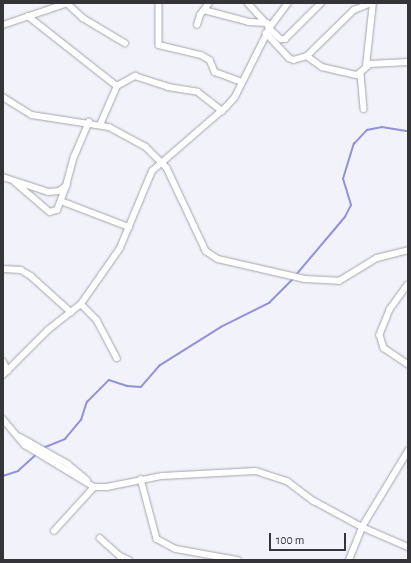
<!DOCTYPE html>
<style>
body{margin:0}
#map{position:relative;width:411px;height:563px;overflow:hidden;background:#f2f2fb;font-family:"Alegreya Sans",sans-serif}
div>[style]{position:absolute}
.stream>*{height:1.5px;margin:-0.75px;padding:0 0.75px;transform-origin:0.75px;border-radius:0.75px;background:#9191dc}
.roads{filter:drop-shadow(0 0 1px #a3a4ac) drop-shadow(0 0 1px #a3a4ac)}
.minor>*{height:5.5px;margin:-2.75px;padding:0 2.75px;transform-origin:2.75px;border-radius:2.75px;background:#fff}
span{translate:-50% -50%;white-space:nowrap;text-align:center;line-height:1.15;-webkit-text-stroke:3px #f2f2fb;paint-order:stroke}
.frame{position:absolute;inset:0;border:4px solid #353539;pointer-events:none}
.scale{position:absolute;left:269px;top:533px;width:77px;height:18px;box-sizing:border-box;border:2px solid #353539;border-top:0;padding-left:5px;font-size:12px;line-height:14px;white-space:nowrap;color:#353539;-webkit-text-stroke:3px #f2f2fb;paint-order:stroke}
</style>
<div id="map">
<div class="stream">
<div style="left:296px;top:275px;width:76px;rotate:-49.8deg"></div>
<div style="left:345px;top:217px;width:13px;rotate:-63deg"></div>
<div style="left:351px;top:205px;width:27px;rotate:-107deg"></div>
<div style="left:343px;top:179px;width:37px;rotate:-73deg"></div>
<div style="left:354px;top:144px;width:19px;rotate:-47deg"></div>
<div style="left:367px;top:130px;width:15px;rotate:-11deg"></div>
<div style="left:382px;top:127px;width:26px;rotate:9deg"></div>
<div style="left:43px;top:448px;width:24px;rotate:-22deg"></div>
<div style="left:65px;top:439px;width:25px;rotate:-50deg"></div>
<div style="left:81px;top:420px;width:19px;rotate:-72deg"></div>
<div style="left:87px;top:402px;width:31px;rotate:-45deg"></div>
<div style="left:109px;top:380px;width:19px;rotate:18deg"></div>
<div style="left:127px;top:386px;width:14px;rotate:4deg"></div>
<div style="left:141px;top:387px;width:28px;rotate:-49deg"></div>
<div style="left:159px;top:366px;width:73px;rotate:-32.2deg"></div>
<div style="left:221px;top:327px;width:54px;rotate:-26.6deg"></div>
<div style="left:269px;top:303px;width:35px;rotate:-45deg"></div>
<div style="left:3px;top:476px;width:16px;rotate:-18deg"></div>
<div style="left:18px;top:471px;width:24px;rotate:-42deg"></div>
</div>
<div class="roads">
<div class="minor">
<div style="left:67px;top:3px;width:22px;rotate:43deg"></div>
<div style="left:83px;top:18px;width:49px;rotate:30.8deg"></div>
<div style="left:159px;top:3px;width:42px;rotate:90deg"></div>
<div style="left:159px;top:45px;width:43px;rotate:13.4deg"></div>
<div style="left:201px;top:55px;width:10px;rotate:29deg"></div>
<div style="left:210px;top:60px;width:13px;rotate:67deg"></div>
<div style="left:215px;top:72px;width:29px;rotate:20deg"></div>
<div style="left:248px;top:3px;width:30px;rotate:48deg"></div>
<div style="left:204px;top:10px;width:47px;rotate:14.9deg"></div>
<div style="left:249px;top:22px;width:18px;rotate:3deg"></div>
<div style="left:28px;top:16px;width:113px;rotate:38.2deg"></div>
<div style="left:3px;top:25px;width:69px;rotate:-18.7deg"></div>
<div style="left:197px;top:25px;width:10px;rotate:-73deg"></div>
<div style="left:200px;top:15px;width:15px;rotate:-53deg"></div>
<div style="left:269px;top:28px;width:16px;rotate:43deg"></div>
<div style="left:281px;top:39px;width:4px"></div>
<div style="left:285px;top:39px;width:51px;rotate:-45deg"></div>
<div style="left:266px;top:33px;width:34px;rotate:47deg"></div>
<div style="left:289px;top:58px;width:5px;rotate:22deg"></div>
<div style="left:294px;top:60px;width:14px;rotate:-17deg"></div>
<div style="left:307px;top:56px;width:19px;rotate:36deg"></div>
<div style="left:322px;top:67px;width:36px;rotate:13deg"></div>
<div style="left:357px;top:75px;width:17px;rotate:-40deg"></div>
<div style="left:370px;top:64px;width:38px;rotate:-3deg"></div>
<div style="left:307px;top:56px;width:66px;rotate:-44.4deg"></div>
<div style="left:354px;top:10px;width:18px;rotate:-22deg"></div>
<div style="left:366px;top:66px;width:63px;rotate:-83.7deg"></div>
<div style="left:361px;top:74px;width:35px;rotate:85deg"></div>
<div style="left:3px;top:97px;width:34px;rotate:32deg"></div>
<div style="left:32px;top:115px;width:78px;rotate:8.9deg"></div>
<div style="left:109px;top:127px;width:42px;rotate:28.4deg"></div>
<div style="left:146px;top:147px;width:30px;rotate:45deg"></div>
<div style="left:167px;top:168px;width:92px;rotate:64.8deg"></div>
<div style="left:206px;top:251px;width:14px;rotate:34deg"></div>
<div style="left:218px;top:259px;width:89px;rotate:12.9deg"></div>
<div style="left:305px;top:279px;width:34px;rotate:3deg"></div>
<div style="left:339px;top:281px;width:44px;rotate:-31.2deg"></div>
<div style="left:377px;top:258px;width:32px;rotate:-14deg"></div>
<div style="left:100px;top:125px;width:43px;rotate:-66.4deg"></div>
<div style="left:117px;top:86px;width:21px;rotate:-29deg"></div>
<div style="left:135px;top:76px;width:35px;rotate:18deg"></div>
<div style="left:168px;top:87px;width:30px;rotate:9deg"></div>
<div style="left:198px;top:92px;width:31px;rotate:38deg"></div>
<div style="left:3px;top:177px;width:48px;rotate:18.1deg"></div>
<div style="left:49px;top:192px;width:10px;rotate:-6deg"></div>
<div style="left:59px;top:191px;width:9px;rotate:-36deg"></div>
<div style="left:66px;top:186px;width:30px;rotate:-75deg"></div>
<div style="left:74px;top:157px;width:38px;rotate:-67deg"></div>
<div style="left:15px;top:182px;width:46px;rotate:40.6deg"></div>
<div style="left:50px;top:212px;width:7px;rotate:-16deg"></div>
<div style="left:57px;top:210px;width:26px;rotate:-69deg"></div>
<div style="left:61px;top:201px;width:73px;rotate:20.9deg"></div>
<div style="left:3px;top:269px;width:18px;rotate:3deg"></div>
<div style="left:21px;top:270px;width:12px;rotate:31deg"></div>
<div style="left:31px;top:276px;width:54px;rotate:42deg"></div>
<div style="left:408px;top:285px;width:31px;rotate:126deg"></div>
<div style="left:390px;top:310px;width:27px;rotate:112deg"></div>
<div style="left:380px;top:335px;width:14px;rotate:73deg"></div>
<div style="left:384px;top:348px;width:29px;rotate:34deg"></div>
<div style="left:81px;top:304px;width:23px;rotate:45deg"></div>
<div style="left:97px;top:320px;width:43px;rotate:62.2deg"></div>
<div style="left:3px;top:361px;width:11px;rotate:63deg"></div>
<div style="left:3px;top:375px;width:64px;rotate:-45deg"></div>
<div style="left:48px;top:330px;width:42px;rotate:-38.2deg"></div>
<div style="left:81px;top:304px;width:68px;rotate:-55.1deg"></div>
<div style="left:120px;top:248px;width:83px;rotate:-67.4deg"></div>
<div style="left:152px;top:171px;width:98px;rotate:-40.9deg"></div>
<div style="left:226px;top:107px;width:13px;rotate:-48deg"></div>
<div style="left:235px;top:97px;width:78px;rotate:-63.4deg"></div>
<div style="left:270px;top:27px;width:30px;rotate:-53deg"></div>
<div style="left:3px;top:419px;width:34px;rotate:50deg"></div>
<div style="left:25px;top:445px;width:81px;rotate:31.3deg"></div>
<div style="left:94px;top:487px;width:13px"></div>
<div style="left:107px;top:487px;width:56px;rotate:-11.3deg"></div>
<div style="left:162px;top:476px;width:94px;rotate:-3deg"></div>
<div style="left:256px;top:471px;width:33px;rotate:18deg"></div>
<div style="left:287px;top:481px;width:34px;rotate:37deg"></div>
<div style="left:314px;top:501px;width:55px;rotate:28.4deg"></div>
<div style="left:362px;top:527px;width:50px;rotate:23.5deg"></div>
<div style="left:20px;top:437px;width:55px;rotate:29.4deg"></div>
<div style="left:68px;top:464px;width:25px;rotate:40deg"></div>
<div style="left:141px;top:479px;width:62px;rotate:75.1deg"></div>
<div style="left:157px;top:539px;width:21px;rotate:28deg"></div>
<div style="left:176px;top:549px;width:63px;rotate:10.1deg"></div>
<div style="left:54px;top:531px;width:59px;rotate:-47.7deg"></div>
<div style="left:100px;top:538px;width:27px;rotate:42deg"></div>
<div style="left:120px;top:556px;width:10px;rotate:24deg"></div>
<div style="left:349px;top:560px;width:35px;rotate:-68deg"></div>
<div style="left:362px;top:527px;width:89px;rotate:-58.8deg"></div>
</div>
</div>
<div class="frame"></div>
<div class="scale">100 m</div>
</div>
